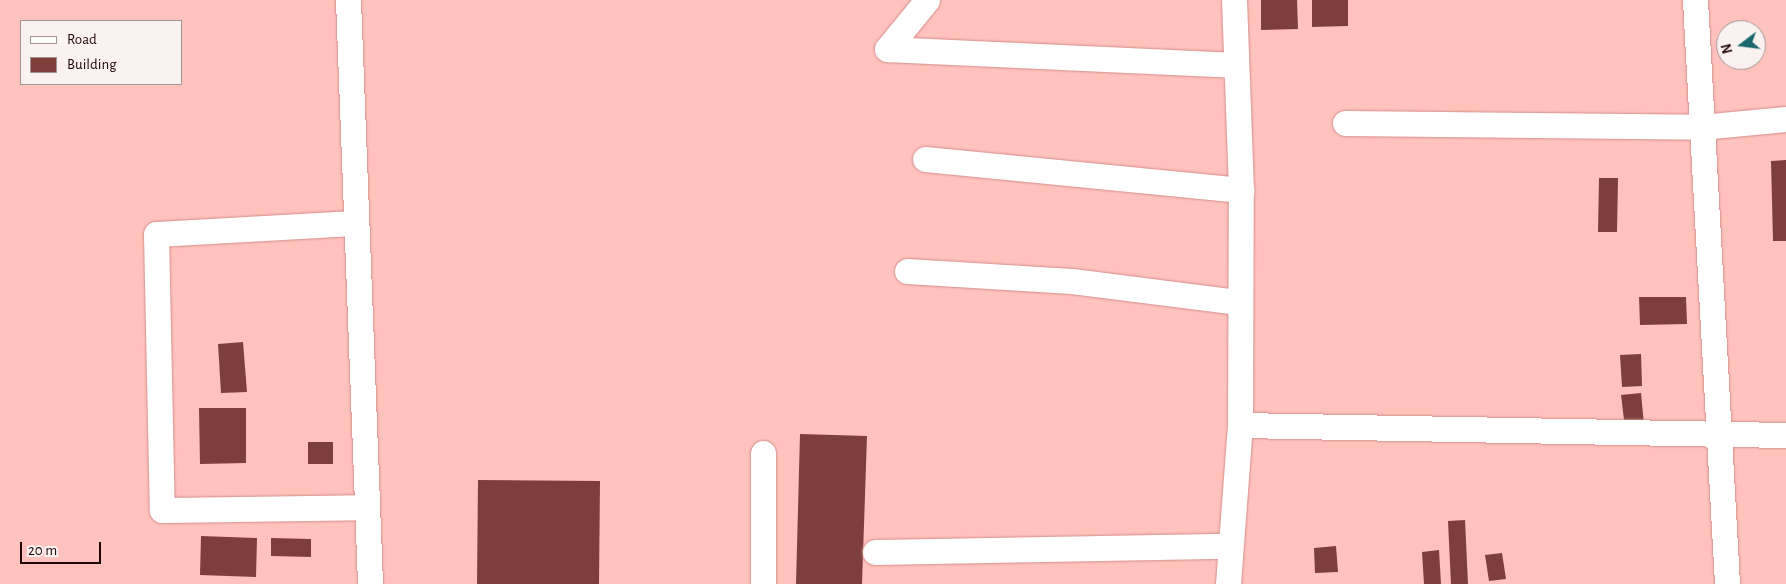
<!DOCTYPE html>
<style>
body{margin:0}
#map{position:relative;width:1786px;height:584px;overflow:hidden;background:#ffc2bd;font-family:"Alegreya Sans",sans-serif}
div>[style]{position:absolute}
.building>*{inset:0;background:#7e3f3c}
.roads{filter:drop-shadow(0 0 1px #d58d88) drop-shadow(0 0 1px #d58d88)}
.minor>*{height:25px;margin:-12.5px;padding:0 12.5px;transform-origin:12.5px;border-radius:12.5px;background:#fff}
span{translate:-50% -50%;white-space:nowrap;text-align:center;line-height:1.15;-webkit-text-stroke:5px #faf2f1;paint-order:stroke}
.legend{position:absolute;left:20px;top:20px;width:162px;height:65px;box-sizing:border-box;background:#faf2f1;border:1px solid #a39493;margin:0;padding:6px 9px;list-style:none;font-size:15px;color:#200706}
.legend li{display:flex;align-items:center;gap:10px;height:25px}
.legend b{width:25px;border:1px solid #a39493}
.north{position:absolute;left:1716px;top:20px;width:50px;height:50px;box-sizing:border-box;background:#faf2f1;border:1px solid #a39493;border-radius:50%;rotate:255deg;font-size:14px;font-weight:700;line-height:20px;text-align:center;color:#200706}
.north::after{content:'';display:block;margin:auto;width:18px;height:22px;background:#1c686f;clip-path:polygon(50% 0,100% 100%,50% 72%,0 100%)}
.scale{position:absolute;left:20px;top:542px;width:81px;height:22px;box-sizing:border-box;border:2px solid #200706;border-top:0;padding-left:6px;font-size:15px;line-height:18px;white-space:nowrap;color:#200706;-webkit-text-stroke:4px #faf2f1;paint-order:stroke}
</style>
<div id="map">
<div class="building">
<div style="clip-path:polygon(1261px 0,1297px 0,1298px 29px,1261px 30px)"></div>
<div style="clip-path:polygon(1312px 0,1348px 0,1348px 26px,1312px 27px)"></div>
<div style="clip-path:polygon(1786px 160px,1786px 241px,1773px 241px,1771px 161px)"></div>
<div style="clip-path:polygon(1599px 178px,1618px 178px,1617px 232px,1598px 232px)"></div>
<div style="clip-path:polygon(1639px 297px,1686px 297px,1687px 324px,1640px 325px)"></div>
<div style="clip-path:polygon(243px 342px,247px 392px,221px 393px,218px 344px)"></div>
<div style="clip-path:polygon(1641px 354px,1642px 386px,1622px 387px,1620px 355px)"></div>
<div style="clip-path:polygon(1641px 393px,1644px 425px,1625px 428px,1621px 395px)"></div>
<div style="clip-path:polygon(199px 408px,246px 408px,246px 463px,200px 464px)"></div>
<div style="clip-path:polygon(800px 434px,867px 436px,862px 584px,796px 584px)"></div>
<div style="clip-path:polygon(308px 442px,333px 442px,333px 464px,308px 464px)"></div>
<div style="clip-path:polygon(478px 480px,600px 481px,599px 584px,477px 584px)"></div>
<div style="clip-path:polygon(1465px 520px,1468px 584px,1451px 584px,1448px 521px)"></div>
<div style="clip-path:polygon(201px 536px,257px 538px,256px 577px,200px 575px)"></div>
<div style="clip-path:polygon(271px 538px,311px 539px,311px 557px,271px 556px)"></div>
<div style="clip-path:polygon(1336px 546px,1338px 572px,1315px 573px,1314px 548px)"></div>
<div style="clip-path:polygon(1439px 550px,1441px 584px,1424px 584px,1422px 552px)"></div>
<div style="clip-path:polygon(1502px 553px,1506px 579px,1489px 581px,1485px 555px)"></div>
</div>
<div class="roads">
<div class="minor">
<div style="left:348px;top:0;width:584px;rotate:87.84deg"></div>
<div style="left:927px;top:0;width:63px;rotate:129.2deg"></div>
<div style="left:887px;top:49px;width:349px;rotate:2.6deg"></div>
<div style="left:1695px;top:0;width:585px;rotate:86.86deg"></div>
<div style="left:1345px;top:123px;width:356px;rotate:0.6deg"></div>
<div style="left:1701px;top:127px;width:85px;rotate:-5.4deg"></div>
<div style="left:925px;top:159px;width:318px;rotate:5.6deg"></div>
<div style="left:354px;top:223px;width:198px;rotate:176.8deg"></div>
<div style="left:156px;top:234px;width:276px;rotate:88.8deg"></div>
<div style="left:162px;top:510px;width:205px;rotate:-0.8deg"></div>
<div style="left:907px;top:271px;width:165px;rotate:3.5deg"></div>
<div style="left:1072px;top:281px;width:168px;rotate:7.2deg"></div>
<div style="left:1240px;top:425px;width:546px;rotate:1.05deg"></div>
<div style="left:763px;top:453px;width:131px;rotate:90deg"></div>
<div style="left:875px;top:552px;width:353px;rotate:-1deg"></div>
<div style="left:1228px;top:584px;width:159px;rotate:-85.7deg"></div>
<div style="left:1240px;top:425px;width:235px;rotate:-89.8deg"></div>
<div style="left:1241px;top:190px;width:190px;rotate:-92.1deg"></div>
</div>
</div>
<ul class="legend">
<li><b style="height:6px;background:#fff"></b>Road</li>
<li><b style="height:14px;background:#7e3f3c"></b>Building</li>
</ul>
<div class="north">N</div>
<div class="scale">20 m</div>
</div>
